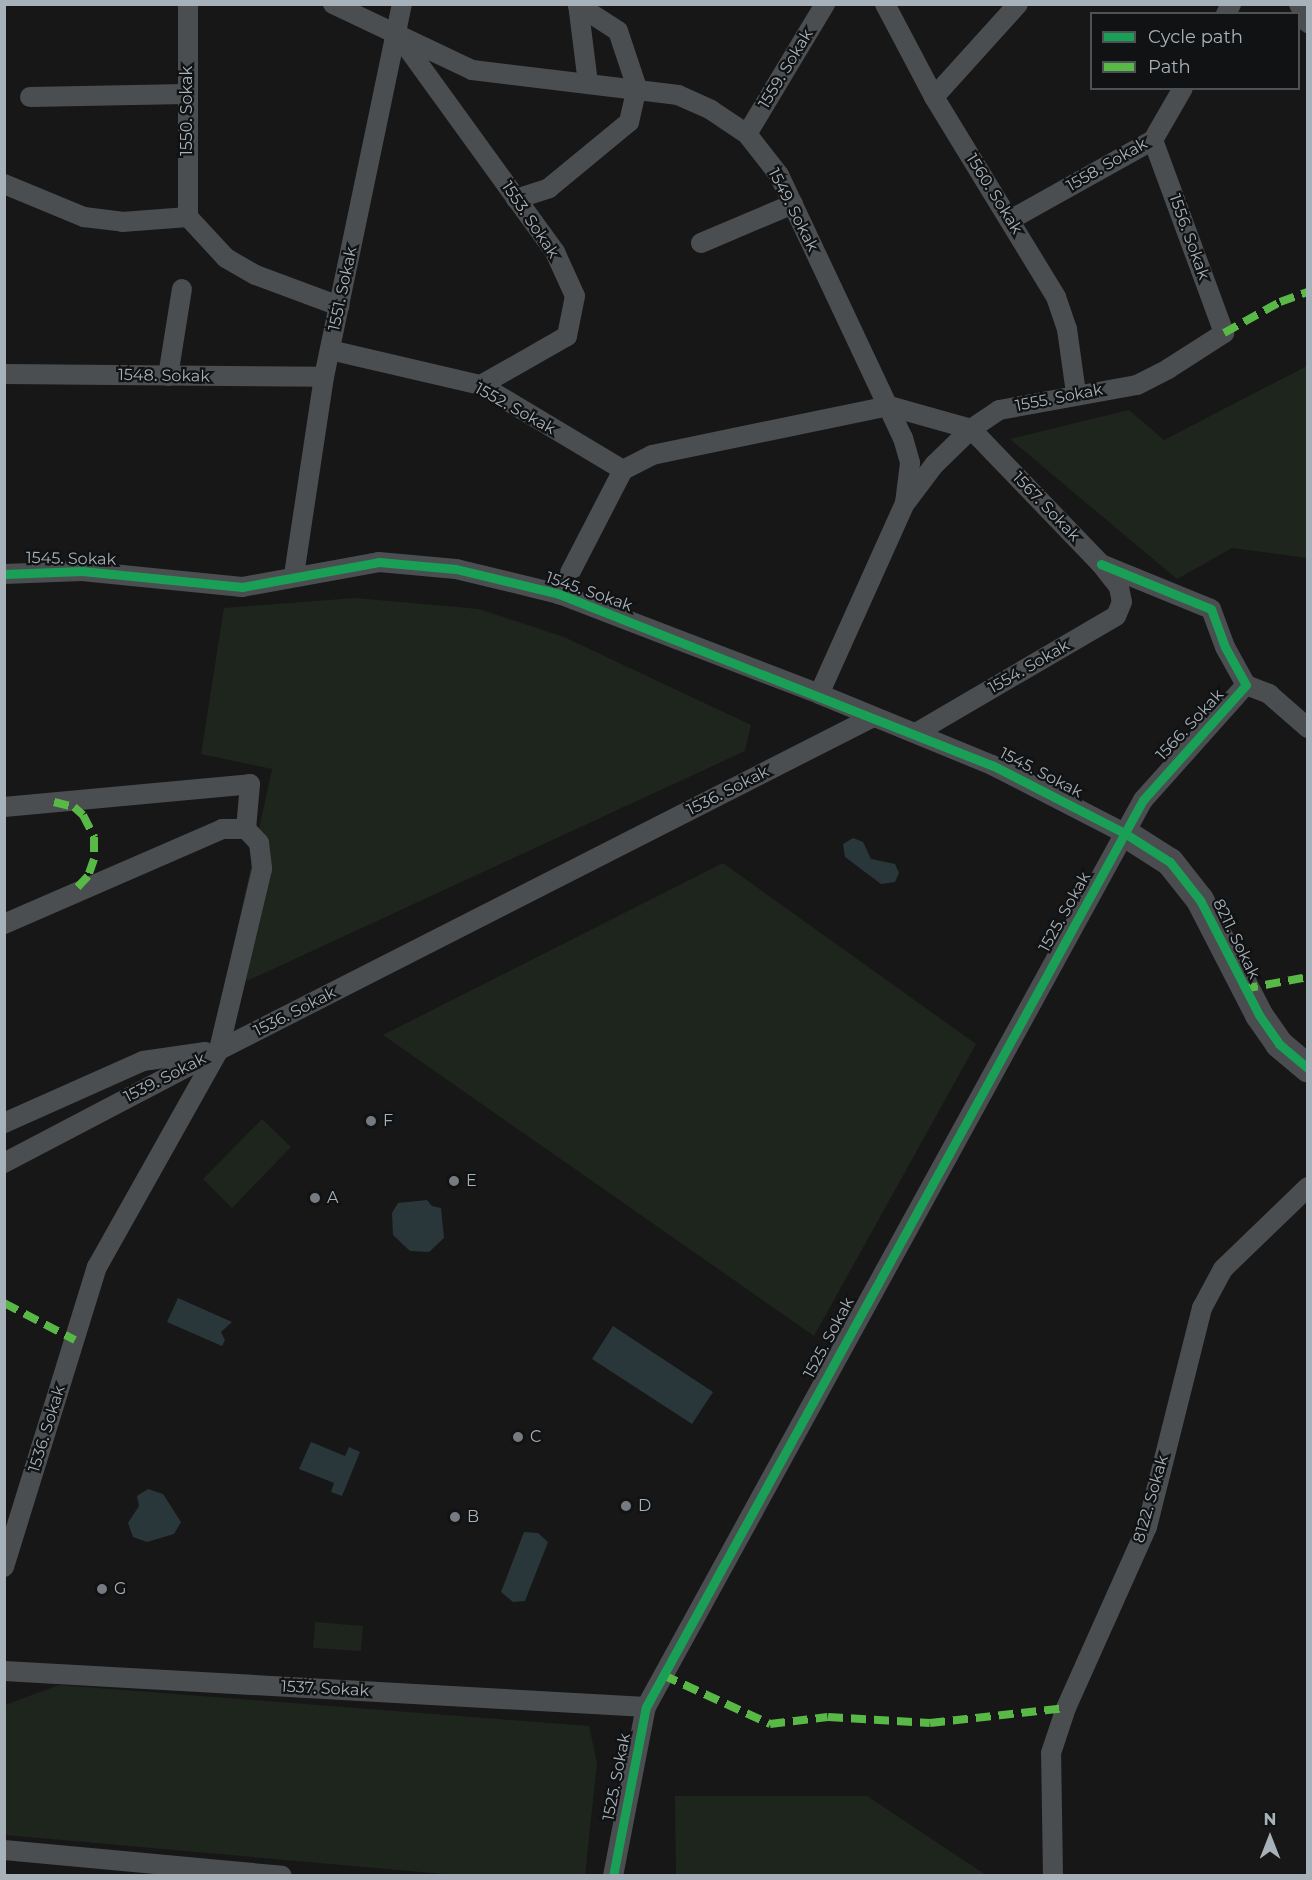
<!DOCTYPE html>
<style>
body{margin:0}
#map{position:relative;width:1312px;height:1880px;overflow:hidden;background:#171717;font-family:Montserrat,sans-serif}
div>[style]{position:absolute}
.green>*{inset:0;background:#1e251d}
.water>*{inset:0;background:#29373a}
.street>*{height:20px;margin:-10px;padding:0 10px;transform-origin:10px;border-radius:10px;background:#4b4e50}
.secondary>*{height:28px;margin:-14px;padding:0 14px;transform-origin:14px;border-radius:14px;background:#4a4c4f}
.quiet>*{height:8px;margin-top:-4px;transform-origin:0;background:repeating-linear-gradient(90deg,#58b947 0 15px,transparent 0 23px)}
.cycleway>*{height:9px;margin:-4.5px;padding:0 4.5px;transform-origin:4.5px;border-radius:4.5px;background:#1a9f57}
.dots>*{width:16px;height:16px;translate:-50% -50%;box-sizing:border-box;border:3px solid #111213;border-radius:50%}
span{translate:-50% -50%;white-space:nowrap;text-align:center;line-height:1.15;-webkit-text-stroke:4.5px #111213;paint-order:stroke}
.street-label{font-size:16px;color:#a7b1b9}
.poi-label{font-size:16px;color:#a7b1b9}
.left{translate:0 -50%;text-align:left}
.frame{position:absolute;inset:0;border:6px solid #a7b1b9;pointer-events:none}
.legend{position:absolute;left:1090px;top:12px;width:210px;height:78px;box-sizing:border-box;background:#111213;border:2px solid #4d5255;margin:0;padding:8px 10px;list-style:none;font-size:18px;color:#a7b1b9}
.legend li{display:flex;align-items:center;gap:12px;height:30px}
.legend b{width:30px;border:2px solid #4d5255}
.north{position:absolute;left:1240px;top:1808px;width:60px;height:60px;-webkit-text-stroke:4px #111213;paint-order:stroke;rotate:0deg;font-size:16px;font-weight:700;line-height:24px;text-align:center;color:#a7b1b9}
.north::after{content:'';display:block;margin:auto;width:21px;height:27px;background:#a7b1b9;clip-path:polygon(50% 0,100% 100%,50% 72%,0 100%)}
</style>
<div id="map">
<div class="green">
<div style="clip-path:polygon(1307px 366px,1307px 558px,1232px 548px,1177px 579px,1010px 439px,1129px 410px,1164px 440px)"></div>
<div style="clip-path:polygon(355px 598px,479px 609px,564px 637px,751px 725px,745px 751px,247px 981px,236px 935px,272px 769px,201px 754px,224px 608px)"></div>
<div style="clip-path:polygon(723px 863px,976px 1044px,814px 1336px,383px 1035px)"></div>
<div style="clip-path:polygon(262px 1119px,291px 1147px,232px 1208px,203px 1179px)"></div>
<div style="clip-path:polygon(315px 1622px,363px 1626px,361px 1651px,313px 1648px)"></div>
<div style="clip-path:polygon(59px 1685px,589px 1726px,597px 1763px,585px 1875px,455px 1875px,5px 1835px,5px 1705px)"></div>
<div style="clip-path:polygon(675px 1796px,867px 1796px,986px 1875px,676px 1875px)"></div>
</div>
<div class="water">
<div style="clip-path:polygon(853px 838px,863px 842px,871px 859px,895px 864px,899px 873px,895px 882px,881px 884px,845px 857px,843px 844px)"></div>
<div style="clip-path:polygon(427px 1200px,432px 1206px,441px 1208px,444px 1238px,429px 1252px,410px 1251px,393px 1235px,392px 1213px,398px 1203px)"></div>
<div style="clip-path:polygon(178px 1298px,232px 1322px,221px 1332px,225px 1340px,222px 1346px,167px 1322px)"></div>
<div style="clip-path:polygon(613px 1326px,713px 1392px,692px 1424px,592px 1359px)"></div>
<div style="clip-path:polygon(311px 1442px,345px 1456px,349px 1447px,360px 1452px,342px 1496px,331px 1492px,334px 1483px,299px 1469px)"></div>
<div style="clip-path:polygon(148px 1489px,163px 1494px,181px 1522px,174px 1534px,147px 1542px,133px 1537px,128px 1523px,139px 1506px,137px 1496px)"></div>
<div style="clip-path:polygon(524px 1532px,538px 1533px,548px 1542px,525px 1601px,513px 1602px,501px 1592px)"></div>
</div>
<div class="street">
<div style="left:333px;top:4px;width:154px;rotate:25.4deg"></div>
<div style="left:472px;top:70px;width:208px;rotate:6.9deg"></div>
<div style="left:678px;top:95px;width:36px;rotate:24deg"></div>
<div style="left:711px;top:110px;width:43px;rotate:33.7deg"></div>
<div style="left:747px;top:134px;width:52px;rotate:52deg"></div>
<div style="left:779px;top:175px;width:291px;rotate:64.8deg"></div>
<div style="left:903px;top:438px;width:26px;rotate:74deg"></div>
<div style="left:910px;top:463px;width:40px;rotate:97.1deg"></div>
<div style="left:905px;top:503px;width:209px;rotate:114.2deg"></div>
<div style="left:578px;top:4px;width:80px;rotate:82.8deg"></div>
<div style="left:885px;top:4px;width:105px;rotate:62.2deg"></div>
<div style="left:934px;top:97px;width:234px;rotate:58.6deg"></div>
<div style="left:1056px;top:297px;width:34px;rotate:71deg"></div>
<div style="left:1067px;top:329px;width:65px;rotate:82deg"></div>
<div style="left:1299px;top:4px;width:21px;rotate:65deg"></div>
<div style="left:1226px;top:14px;width:11px;rotate:-63deg"></div>
<div style="left:398px;top:35px;width:268px;rotate:54.1deg"></div>
<div style="left:555px;top:252px;width:48px;rotate:65.6deg"></div>
<div style="left:575px;top:296px;width:41px;rotate:101.3deg"></div>
<div style="left:567px;top:336px;width:99px;rotate:150.3deg"></div>
<div style="left:30px;top:97px;width:156px;rotate:-1.1deg"></div>
<div style="left:934px;top:97px;width:125px;rotate:-47.9deg"></div>
<div style="left:747px;top:134px;width:152px;rotate:-59deg"></div>
<div style="left:4px;top:184px;width:87px;rotate:22.4deg"></div>
<div style="left:84px;top:217px;width:38px;rotate:7deg"></div>
<div style="left:122px;top:222px;width:66px;rotate:-4.3deg"></div>
<div style="left:188px;top:217px;width:56px;rotate:47.2deg"></div>
<div style="left:226px;top:258px;width:34px;rotate:30deg"></div>
<div style="left:256px;top:275px;width:89px;rotate:20.5deg"></div>
<div style="left:516px;top:199px;width:35px;rotate:-18deg"></div>
<div style="left:549px;top:188px;width:104px;rotate:-39.5deg"></div>
<div style="left:629px;top:122px;width:35px;rotate:-77deg"></div>
<div style="left:637px;top:88px;width:60px;rotate:-108.4deg"></div>
<div style="left:618px;top:31px;width:48px;rotate:-147deg"></div>
<div style="left:188px;top:217px;width:213px;rotate:-90deg"></div>
<div style="left:1010px;top:220px;width:164px;rotate:-29.2deg"></div>
<div style="left:1153px;top:140px;width:60px;rotate:-60deg"></div>
<div style="left:701px;top:243px;width:100px;rotate:-23deg"></div>
<div style="left:330px;top:350px;width:155px;rotate:13.1deg"></div>
<div style="left:481px;top:385px;width:165px;rotate:30.9deg"></div>
<div style="left:623px;top:470px;width:140px;rotate:117.3deg"></div>
<div style="left:4px;top:374px;width:320px;rotate:0.5deg"></div>
<div style="left:168px;top:376px;width:88px;rotate:-80.9deg"></div>
<div style="left:623px;top:470px;width:33px;rotate:-27deg"></div>
<div style="left:652px;top:455px;width:242px;rotate:-11.7deg"></div>
<div style="left:889px;top:406px;width:85px;rotate:15.7deg"></div>
<div style="left:971px;top:429px;width:34px;rotate:-34deg"></div>
<div style="left:999px;top:410px;width:140px;rotate:-10.3deg"></div>
<div style="left:1137px;top:385px;width:35px;rotate:-27deg"></div>
<div style="left:1168px;top:369px;width:67px;rotate:-32.7deg"></div>
<div style="left:1224px;top:333px;width:206px;rotate:-110.2deg"></div>
<div style="left:907px;top:501px;width:45px;rotate:-53.1deg"></div>
<div style="left:934px;top:465px;width:52px;rotate:-44.2deg"></div>
<div style="left:971px;top:429px;width:187px;rotate:46.1deg"></div>
<div style="left:1101px;top:564px;width:29px;rotate:52deg"></div>
<div style="left:1119px;top:587px;width:15px;rotate:79deg"></div>
<div style="left:1122px;top:602px;width:15px;rotate:113deg"></div>
<div style="left:1116px;top:616px;width:232px;rotate:149.7deg"></div>
<div style="left:4px;top:574px;width:78px;rotate:-2.2deg"></div>
<div style="left:82px;top:571px;width:161px;rotate:5.7deg"></div>
<div style="left:242px;top:587px;width:139px;rotate:-10.3deg"></div>
<div style="left:379px;top:562px;width:77px;rotate:5.2deg"></div>
<div style="left:456px;top:569px;width:106px;rotate:13.6deg"></div>
<div style="left:559px;top:594px;width:279px;rotate:21deg"></div>
<div style="left:819px;top:694px;width:187px;rotate:22.3deg"></div>
<div style="left:992px;top:765px;width:151px;rotate:27.2deg"></div>
<div style="left:294px;top:575px;width:200px;rotate:-81.4deg"></div>
<div style="left:324px;top:377px;width:381px;rotate:-78.2deg"></div>
<div style="left:1246px;top:685px;width:25px;rotate:21deg"></div>
<div style="left:1269px;top:694px;width:52px;rotate:41.1deg"></div>
<div style="left:4px;top:807px;width:247px;rotate:-5.3deg"></div>
<div style="left:250px;top:784px;width:45px;rotate:95.1deg"></div>
<div style="left:4px;top:924px;width:238px;rotate:-23.5deg"></div>
<div style="left:222px;top:829px;width:24px"></div>
<div style="left:246px;top:829px;width:19px;rotate:47deg"></div>
<div style="left:259px;top:843px;width:26px;rotate:83deg"></div>
<div style="left:262px;top:869px;width:186px;rotate:103.4deg"></div>
<div style="left:4px;top:1123px;width:152px;rotate:-24deg"></div>
<div style="left:143px;top:1061px;width:63px;rotate:-8.3deg"></div>
<div style="left:4px;top:1163px;width:243px;rotate:-27.7deg"></div>
<div style="left:4px;top:1567px;width:314px;rotate:-72.8deg"></div>
<div style="left:97px;top:1267px;width:249px;rotate:-60.7deg"></div>
<div style="left:219px;top:1050px;width:734px;rotate:-26.98deg"></div>
<div style="left:4px;top:1671px;width:643px;rotate:3.21deg"></div>
<div style="left:4px;top:1850px;width:279px;rotate:5.3deg"></div>
<div style="left:613px;top:1876px;width:172px;rotate:-79deg"></div>
<div style="left:646px;top:1707px;width:1034px;rotate:-61.28deg"></div>
<div style="left:1143px;top:800px;width:154px;rotate:-48.2deg"></div>
<div style="left:1246px;top:685px;width:43px;rotate:-118.9deg"></div>
<div style="left:1225px;top:647px;width:40px;rotate:-110.2deg"></div>
<div style="left:1211px;top:609px;width:119px;rotate:-157.8deg"></div>
<div style="left:1053px;top:1876px;width:123px;rotate:-90.9deg"></div>
<div style="left:1051px;top:1753px;width:47px;rotate:-71.6deg"></div>
<div style="left:1066px;top:1708px;width:198px;rotate:-65.9deg"></div>
<div style="left:1147px;top:1527px;width:226px;rotate:-75.9deg"></div>
<div style="left:1202px;top:1308px;width:44px;rotate:-61.7deg"></div>
<div style="left:1223px;top:1269px;width:118px;rotate:-44deg"></div>
</div>
<div class="secondary">
<div style="left:1126px;top:834px;width:52px;rotate:32.5deg"></div>
<div style="left:1170px;top:862px;width:48px;rotate:51.7deg"></div>
<div style="left:1200px;top:900px;width:129px;rotate:62.8deg"></div>
<div style="left:1259px;top:1015px;width:35px;rotate:55deg"></div>
<div style="left:1279px;top:1044px;width:38px;rotate:40deg"></div>
</div>
<div class="quiet">
<div style="left:1224px;top:333px;width:64px;rotate:-29deg"></div>
<div style="left:1280px;top:302px;width:30px;rotate:-20deg"></div>
<div style="left:54px;top:802px;width:21px;rotate:14deg"></div>
<div style="left:74px;top:807px;width:12px;rotate:42deg"></div>
<div style="left:83px;top:815px;width:25px;rotate:63deg"></div>
<div style="left:94px;top:837px;width:22px;rotate:90deg"></div>
<div style="left:94px;top:859px;width:18px;rotate:109deg"></div>
<div style="left:88px;top:876px;width:22px;rotate:133deg"></div>
<div style="left:1243px;top:989px;width:66px;rotate:-10.5deg"></div>
<div style="left:4px;top:1303px;width:80px;rotate:27.5deg"></div>
<div style="left:663px;top:1675px;width:118px;rotate:24.6deg"></div>
<div style="left:770px;top:1724px;width:58px;rotate:-6.9deg"></div>
<div style="left:828px;top:1717px;width:102px;rotate:3.4deg"></div>
<div style="left:930px;top:1723px;width:137px;rotate:-6.3deg"></div>
</div>
<div class="cycleway">
<div style="left:4px;top:574px;width:78px;rotate:-2.2deg"></div>
<div style="left:82px;top:571px;width:161px;rotate:5.7deg"></div>
<div style="left:242px;top:587px;width:139px;rotate:-10.3deg"></div>
<div style="left:379px;top:562px;width:77px;rotate:5.2deg"></div>
<div style="left:456px;top:569px;width:106px;rotate:13.6deg"></div>
<div style="left:559px;top:594px;width:466px;rotate:21.6deg"></div>
<div style="left:992px;top:765px;width:151px;rotate:27.2deg"></div>
<div style="left:1126px;top:834px;width:52px;rotate:32.5deg"></div>
<div style="left:1170px;top:862px;width:48px;rotate:51.7deg"></div>
<div style="left:1200px;top:900px;width:129px;rotate:62.8deg"></div>
<div style="left:1259px;top:1015px;width:35px;rotate:55deg"></div>
<div style="left:1279px;top:1044px;width:38px;rotate:40deg"></div>
<div style="left:613px;top:1876px;width:172px;rotate:-79deg"></div>
<div style="left:646px;top:1707px;width:1034px;rotate:-61.28deg"></div>
<div style="left:1143px;top:800px;width:154px;rotate:-48.2deg"></div>
<div style="left:1246px;top:685px;width:43px;rotate:-118.9deg"></div>
<div style="left:1225px;top:647px;width:40px;rotate:-110.2deg"></div>
<div style="left:1211px;top:609px;width:119px;rotate:-157.8deg"></div>
</div>
<div class="dots">
<div style="left:371px;top:1121px;background:#757b80"></div>
<div style="left:454px;top:1181px;background:#757b80"></div>
<div style="left:315px;top:1198px;background:#757b80"></div>
<div style="left:518px;top:1437px;background:#757b80"></div>
<div style="left:626px;top:1506px;background:#757b80"></div>
<div style="left:455px;top:1517px;background:#757b80"></div>
<div style="left:102px;top:1589px;background:#757b80"></div>
</div>
<div class="street-label">
<span style="left:786px;top:69px;rotate:-59deg">1559. Sokak</span>
<span style="left:187px;top:111px;rotate:-90deg">1550. Sokak</span>
<span style="left:1107px;top:165px;rotate:-30deg">1558. Sokak</span>
<span style="left:994px;top:194px;rotate:58deg">1560. Sokak</span>
<span style="left:793px;top:210px;rotate:63deg">1549. Sokak</span>
<span style="left:530px;top:220px;rotate:56deg">1553. Sokak</span>
<span style="left:1189px;top:237px;rotate:70deg">1556. Sokak</span>
<span style="left:343px;top:289px;rotate:-78deg">1551. Sokak</span>
<span style="left:164px;top:376px;rotate:1deg">1548. Sokak</span>
<span style="left:1059px;top:398px;rotate:-11deg">1555. Sokak</span>
<span style="left:515px;top:409px;rotate:29deg">1552. Sokak</span>
<span style="left:1046px;top:507px;rotate:46deg">1567. Sokak</span>
<span style="left:71px;top:559px;rotate:1deg">1545. Sokak</span>
<span style="left:589px;top:592px;rotate:19deg">1545. Sokak</span>
<span style="left:1029px;top:667px;rotate:-30deg">1554. Sokak</span>
<span style="left:1190px;top:725px;rotate:-47deg">1566. Sokak</span>
<span style="left:1041px;top:773px;rotate:27deg">1545. Sokak</span>
<span style="left:728px;top:791px;rotate:-27deg">1536. Sokak</span>
<span style="left:1065px;top:912px;rotate:-61deg">1525. Sokak</span>
<span style="left:1236px;top:939px;rotate:64deg">8211. Sokak</span>
<span style="left:295px;top:1012px;rotate:-27deg">1536. Sokak</span>
<span style="left:165px;top:1078px;rotate:-27deg">1539. Sokak</span>
<span style="left:829px;top:1338px;rotate:-62deg">1525. Sokak</span>
<span style="left:47px;top:1429px;rotate:-73deg">1536. Sokak</span>
<span style="left:1151px;top:1499px;rotate:-74deg">8122. Sokak</span>
<span style="left:325px;top:1689px;rotate:3deg">1537. Sokak</span>
<span style="left:617px;top:1777px;rotate:-79deg">1525. Sokak</span>
</div>
<div class="poi-label">
<span class="left" style="left:383px;top:1121px">F</span>
<span class="left" style="left:466px;top:1181px">E</span>
<span class="left" style="left:327px;top:1198px">A</span>
<span class="left" style="left:530px;top:1437px">C</span>
<span class="left" style="left:638px;top:1506px">D</span>
<span class="left" style="left:467px;top:1517px">B</span>
<span class="left" style="left:114px;top:1589px">G</span>
</div>
<div class="frame"></div>
<ul class="legend">
<li><b style="height:8px;background:#1a9f57"></b>Cycle path</li>
<li><b style="height:8px;background:#58b947"></b>Path</li>
</ul>
<div class="north">N</div>
</div>
